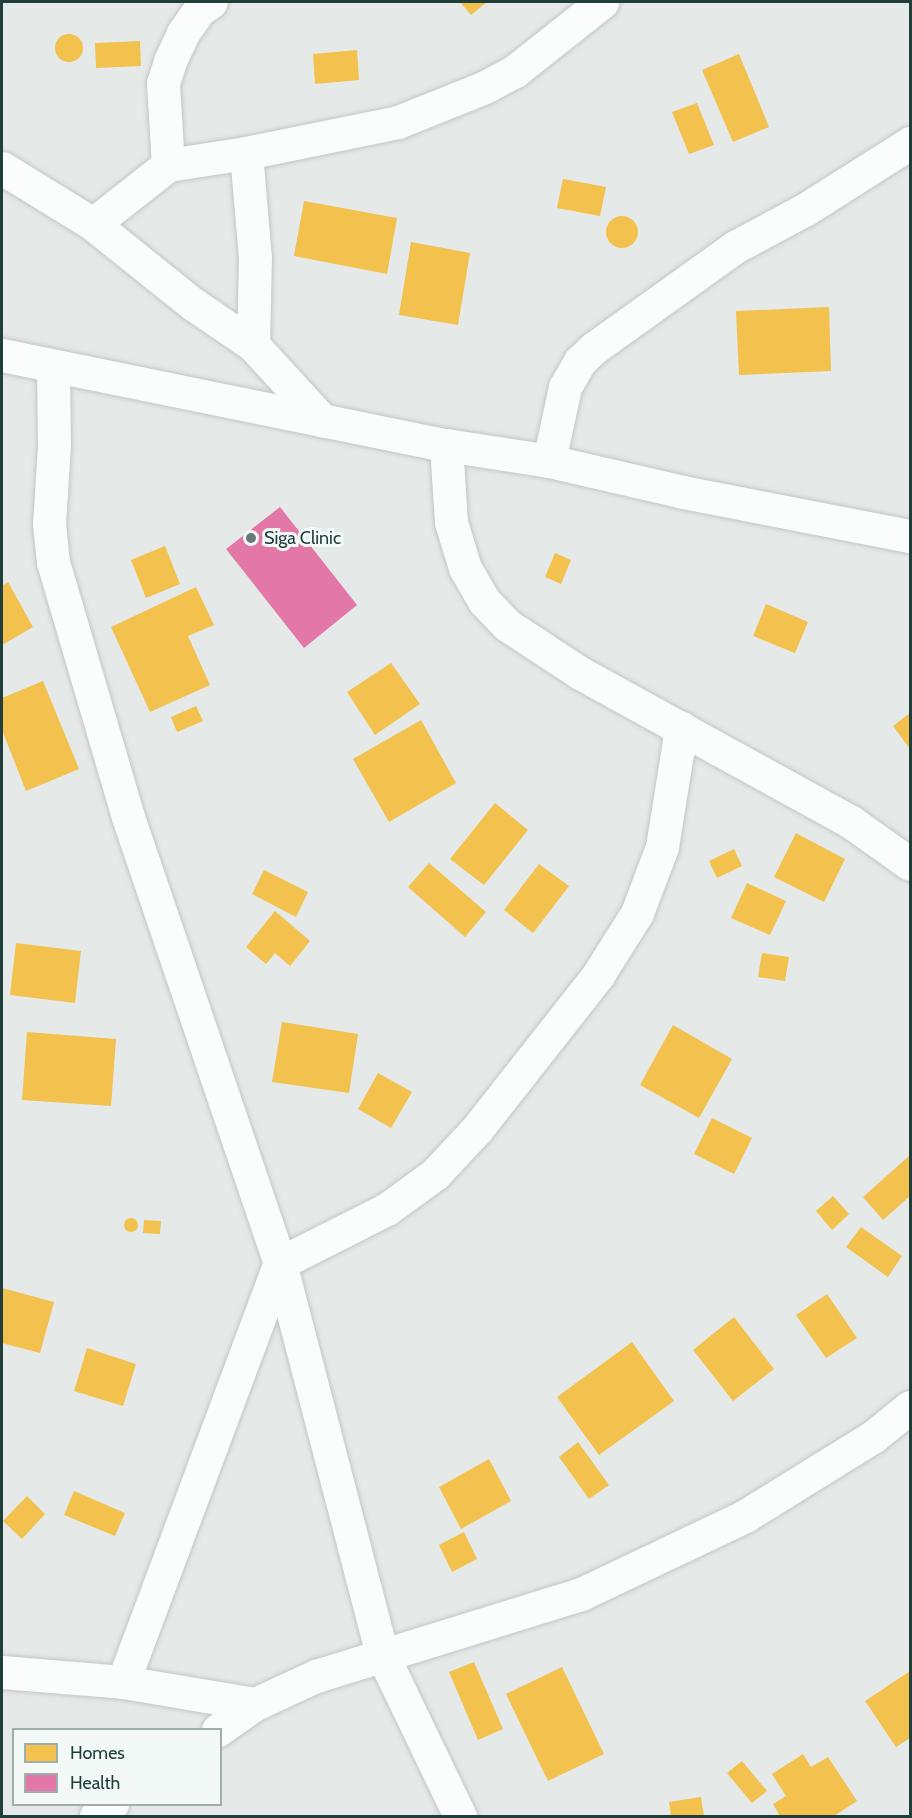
<!DOCTYPE html>
<style>
body{margin:0}
#map{position:relative;width:912px;height:1818px;overflow:hidden;background:#e5eae8;font-family:Cabin,sans-serif}
div>[style]{position:absolute}
.homes>*{inset:0;background:#f2c14e}
.round{border-radius:50%}
.health>*{inset:0;background:#e377a8}
.roads{filter:drop-shadow(0 0 2px #c2c7c5) drop-shadow(0 0 2px #c2c7c5)}
.street>*{height:33px;margin:-16.5px;padding:0 16.5px;transform-origin:16.5px;border-radius:16.5px;background:#fbfcfc}
.dots>*{width:16px;height:16px;translate:-50% -50%;box-sizing:border-box;border:3px solid #f3f9f6;border-radius:50%}
span{translate:-50% -50%;white-space:nowrap;text-align:center;line-height:1.15;-webkit-text-stroke:6px #f3f9f6;paint-order:stroke}
.poi-label{font-size:18px;color:#213f3a}
.left{translate:0 -50%;text-align:left}
.frame{position:absolute;inset:0;border:3px solid #213f3a;pointer-events:none}
.legend{position:absolute;left:12px;top:1728px;width:210px;height:78px;box-sizing:border-box;background:#f3f9f6;border:2px solid #9fafab;margin:0;padding:8px 10px;list-style:none;font-size:18px;color:#213f3a}
.legend li{display:flex;align-items:center;gap:12px;height:30px}
.legend b{width:30px;border:2px solid #9fafab}
</style>
<div id="map">
<div class="homes">
<div style="clip-path:polygon(460px 2px,487px 2px,471px 15px)"></div>
<div class="round" style="left:55px;top:34px;width:28px;height:28px"></div>
<div style="clip-path:polygon(140px 41px,141px 66px,96px 68px,95px 43px)"></div>
<div style="clip-path:polygon(357px 50px,359px 80px,315px 84px,313px 54px)"></div>
<div style="clip-path:polygon(739px 54px,769px 127px,733px 142px,702px 70px)"></div>
<div style="clip-path:polygon(697px 103px,714px 145px,689px 154px,672px 112px)"></div>
<div style="clip-path:polygon(563px 179px,606px 187px,600px 216px,557px 208px)"></div>
<div style="clip-path:polygon(304px 201px,397px 218px,387px 274px,294px 256px)"></div>
<div class="round" style="left:606px;top:216px;width:32px;height:32px"></div>
<div style="clip-path:polygon(411px 242px,470px 253px,458px 325px,399px 315px)"></div>
<div style="clip-path:polygon(829px 307px,831px 371px,739px 375px,736px 311px)"></div>
<div style="clip-path:polygon(165px 546px,180px 584px,146px 598px,131px 560px)"></div>
<div style="clip-path:polygon(555px 553px,571px 560px,561px 584px,545px 577px)"></div>
<div style="clip-path:polygon(8px 582px,33px 627px,2px 645px,2px 586px)"></div>
<div style="clip-path:polygon(196px 587px,214px 625px,188px 636px,210px 685px,150px 712px,111px 627px)"></div>
<div style="clip-path:polygon(766px 604px,808px 622px,795px 653px,753px 636px)"></div>
<div style="clip-path:polygon(391px 663px,420px 704px,375px 735px,347px 692px)"></div>
<div style="clip-path:polygon(43px 681px,79px 769px,26px 791px,2px 730px,2px 698px)"></div>
<div style="clip-path:polygon(196px 706px,203px 721px,177px 732px,171px 717px)"></div>
<div style="clip-path:polygon(910px 713px,910px 749px,893px 726px)"></div>
<div style="clip-path:polygon(421px 720px,456px 783px,389px 822px,353px 759px)"></div>
<div style="clip-path:polygon(495px 803px,528px 830px,484px 885px,450px 859px)"></div>
<div style="clip-path:polygon(796px 833px,845px 859px,824px 902px,774px 877px)"></div>
<div style="clip-path:polygon(734px 849px,742px 866px,717px 878px,709px 861px)"></div>
<div style="clip-path:polygon(429px 863px,486px 912px,465px 937px,408px 887px)"></div>
<div style="clip-path:polygon(539px 864px,569px 886px,533px 933px,504px 910px)"></div>
<div style="clip-path:polygon(264px 870px,308px 892px,296px 917px,252px 894px)"></div>
<div style="clip-path:polygon(747px 883px,786px 901px,770px 935px,731px 918px)"></div>
<div style="clip-path:polygon(275px 911px,310px 941px,290px 966px,275px 953px,266px 964px,246px 947px)"></div>
<div style="clip-path:polygon(16px 943px,81px 951px,75px 1003px,10px 995px)"></div>
<div style="clip-path:polygon(762px 953px,789px 957px,785px 981px,758px 977px)"></div>
<div style="clip-path:polygon(282px 1022px,358px 1034px,349px 1093px,272px 1082px)"></div>
<div style="clip-path:polygon(673px 1025px,732px 1059px,699px 1118px,640px 1085px)"></div>
<div style="clip-path:polygon(27px 1032px,116px 1039px,111px 1106px,22px 1100px)"></div>
<div style="clip-path:polygon(378px 1073px,412px 1092px,391px 1128px,358px 1109px)"></div>
<div style="clip-path:polygon(712px 1118px,752px 1138px,734px 1174px,694px 1154px)"></div>
<div style="clip-path:polygon(909px 1156px,910px 1196px,883px 1220px,863px 1197px)"></div>
<div style="clip-path:polygon(833px 1196px,849px 1214px,832px 1230px,816px 1211px)"></div>
<div class="round" style="left:124px;top:1218px;width:14px;height:14px"></div>
<div style="clip-path:polygon(144px 1220px,161px 1221px,160px 1234px,143px 1233px)"></div>
<div style="clip-path:polygon(861px 1227px,902px 1256px,888px 1277px,846px 1247px)"></div>
<div style="clip-path:polygon(2px 1288px,54px 1302px,40px 1353px,2px 1343px)"></div>
<div style="clip-path:polygon(827px 1294px,857px 1338px,826px 1358px,796px 1315px)"></div>
<div style="clip-path:polygon(734px 1317px,774px 1369px,733px 1401px,693px 1350px)"></div>
<div style="clip-path:polygon(632px 1342px,674px 1401px,599px 1455px,557px 1397px)"></div>
<div style="clip-path:polygon(87px 1348px,136px 1364px,123px 1406px,74px 1391px)"></div>
<div style="clip-path:polygon(578px 1442px,609px 1485px,589px 1499px,559px 1457px)"></div>
<div style="clip-path:polygon(489px 1459px,511px 1501px,461px 1529px,439px 1487px)"></div>
<div style="clip-path:polygon(74px 1491px,125px 1513px,115px 1536px,64px 1515px)"></div>
<div style="clip-path:polygon(27px 1496px,45px 1514px,22px 1539px,3px 1521px)"></div>
<div style="clip-path:polygon(464px 1532px,477px 1559px,452px 1572px,439px 1545px)"></div>
<div style="clip-path:polygon(474px 1662px,503px 1729px,478px 1740px,449px 1672px)"></div>
<div style="clip-path:polygon(562px 1667px,604px 1754px,548px 1781px,506px 1694px)"></div>
<div style="clip-path:polygon(910px 1671px,910px 1738px,896px 1747px,865px 1701px)"></div>
<div style="clip-path:polygon(803px 1754px,811px 1767px,828px 1757px,857px 1801px,834px 1816px,780px 1816px,773px 1804px,786px 1796px,772px 1774px)"></div>
<div style="clip-path:polygon(742px 1761px,767px 1791px,752px 1803px,727px 1773px)"></div>
<div style="clip-path:polygon(701px 1797px,704px 1816px,671px 1816px,669px 1802px)"></div>
</div>
<div class="health">
<div style="clip-path:polygon(280px 507px,357px 605px,304px 648px,226px 549px)"></div>
</div>
<div class="roads">
<div class="street">
<div style="left:246px;top:153px;width:104px;rotate:85.1deg"></div>
<div style="left:255px;top:257px;width:88px;rotate:91.3deg"></div>
<div style="left:168px;top:165px;width:82px;rotate:-93.5deg"></div>
<div style="left:163px;top:83px;width:23px;rotate:-72deg"></div>
<div style="left:170px;top:61px;width:31px;rotate:-65deg"></div>
<div style="left:183px;top:33px;width:28px;rotate:-55deg"></div>
<div style="left:199px;top:10px;width:14px;rotate:-34deg"></div>
<div style="left:2px;top:168px;width:107px;rotate:31.6deg"></div>
<div style="left:93px;top:224px;width:128px;rotate:38.7deg"></div>
<div style="left:193px;top:304px;width:73px;rotate:34.3deg"></div>
<div style="left:253px;top:345px;width:103px;rotate:47.4deg"></div>
<div style="left:93px;top:224px;width:95px;rotate:-38.2deg"></div>
<div style="left:168px;top:165px;width:79px;rotate:-8.7deg"></div>
<div style="left:246px;top:153px;width:155px;rotate:-11.5deg"></div>
<div style="left:398px;top:122px;width:94px;rotate:-21.9deg"></div>
<div style="left:485px;top:87px;width:34px;rotate:-28deg"></div>
<div style="left:515px;top:71px;width:111px;rotate:-38.4deg"></div>
<div style="left:2px;top:355px;width:453px;rotate:11.5deg"></div>
<div style="left:446px;top:445px;width:104px;rotate:8.8deg"></div>
<div style="left:549px;top:461px;width:138px;rotate:13deg"></div>
<div style="left:683px;top:492px;width:231px;rotate:11deg"></div>
<div style="left:53px;top:366px;width:79px;rotate:89.3deg"></div>
<div style="left:54px;top:445px;width:79px;rotate:93.6deg"></div>
<div style="left:49px;top:524px;width:38px;rotate:84deg"></div>
<div style="left:53px;top:562px;width:266px;rotate:73.6deg"></div>
<div style="left:128px;top:817px;width:471px;rotate:71.2deg"></div>
<div style="left:280px;top:1263px;width:404px;rotate:75.4deg"></div>
<div style="left:382px;top:1654px;width:180px;rotate:64.3deg"></div>
<div style="left:446px;top:445px;width:77px;rotate:86.3deg"></div>
<div style="left:451px;top:522px;width:48px;rotate:73.1deg"></div>
<div style="left:465px;top:568px;width:38px;rotate:60deg"></div>
<div style="left:484px;top:601px;width:33px;rotate:46deg"></div>
<div style="left:507px;top:625px;width:87px;rotate:33.3deg"></div>
<div style="left:580px;top:673px;width:309px;rotate:28.8deg"></div>
<div style="left:851px;top:822px;width:72px;rotate:35.4deg"></div>
<div style="left:549px;top:461px;width:76px;rotate:-77.8deg"></div>
<div style="left:565px;top:387px;width:30px;rotate:-60deg"></div>
<div style="left:580px;top:361px;width:19px;rotate:-43deg"></div>
<div style="left:594px;top:348px;width:173px;rotate:-35.6deg"></div>
<div style="left:735px;top:247px;width:81px;rotate:-28.2deg"></div>
<div style="left:806px;top:209px;width:123px;rotate:-32.4deg"></div>
<div style="left:2px;top:1672px;width:121px;rotate:4.7deg"></div>
<div style="left:123px;top:1682px;width:134px;rotate:9.5deg"></div>
<div style="left:123px;top:1682px;width:447px;rotate:-69.5deg"></div>
<div style="left:280px;top:1263px;width:120px;rotate:-26.8deg"></div>
<div style="left:387px;top:1209px;width:59px;rotate:-36.1deg"></div>
<div style="left:435px;top:1174px;width:62px;rotate:-47deg"></div>
<div style="left:477px;top:1129px;width:196px;rotate:-51.8deg"></div>
<div style="left:598px;top:975px;width:73px;rotate:-57.8deg"></div>
<div style="left:637px;top:913px;width:71px;rotate:-69.3deg"></div>
<div style="left:662px;top:847px;width:121px;rotate:-80.9deg"></div>
<div style="left:218px;top:1730px;width:45px;rotate:-35.1deg"></div>
<div style="left:255px;top:1704px;width:67px;rotate:-24.7deg"></div>
<div style="left:316px;top:1676px;width:277px;rotate:-17.2deg"></div>
<div style="left:581px;top:1594px;width:182px;rotate:-25.4deg"></div>
<div style="left:745px;top:1516px;width:152px;rotate:-31.8deg"></div>
<div style="left:874px;top:1436px;width:46px;rotate:-38.9deg"></div>
<div style="left:96px;top:1816px;width:20px;rotate:-37deg"></div>
</div>
</div>
<div class="dots">
<div style="left:251px;top:538px;background:#667b77"></div>
</div>
<div class="poi-label">
<span class="left" style="left:264px;top:538px">Siga Clinic</span>
</div>
<div class="frame"></div>
<ul class="legend">
<li><b style="height:16px;background:#f2c14e"></b>Homes</li>
<li><b style="height:16px;background:#e377a8"></b>Health</li>
</ul>
</div>
